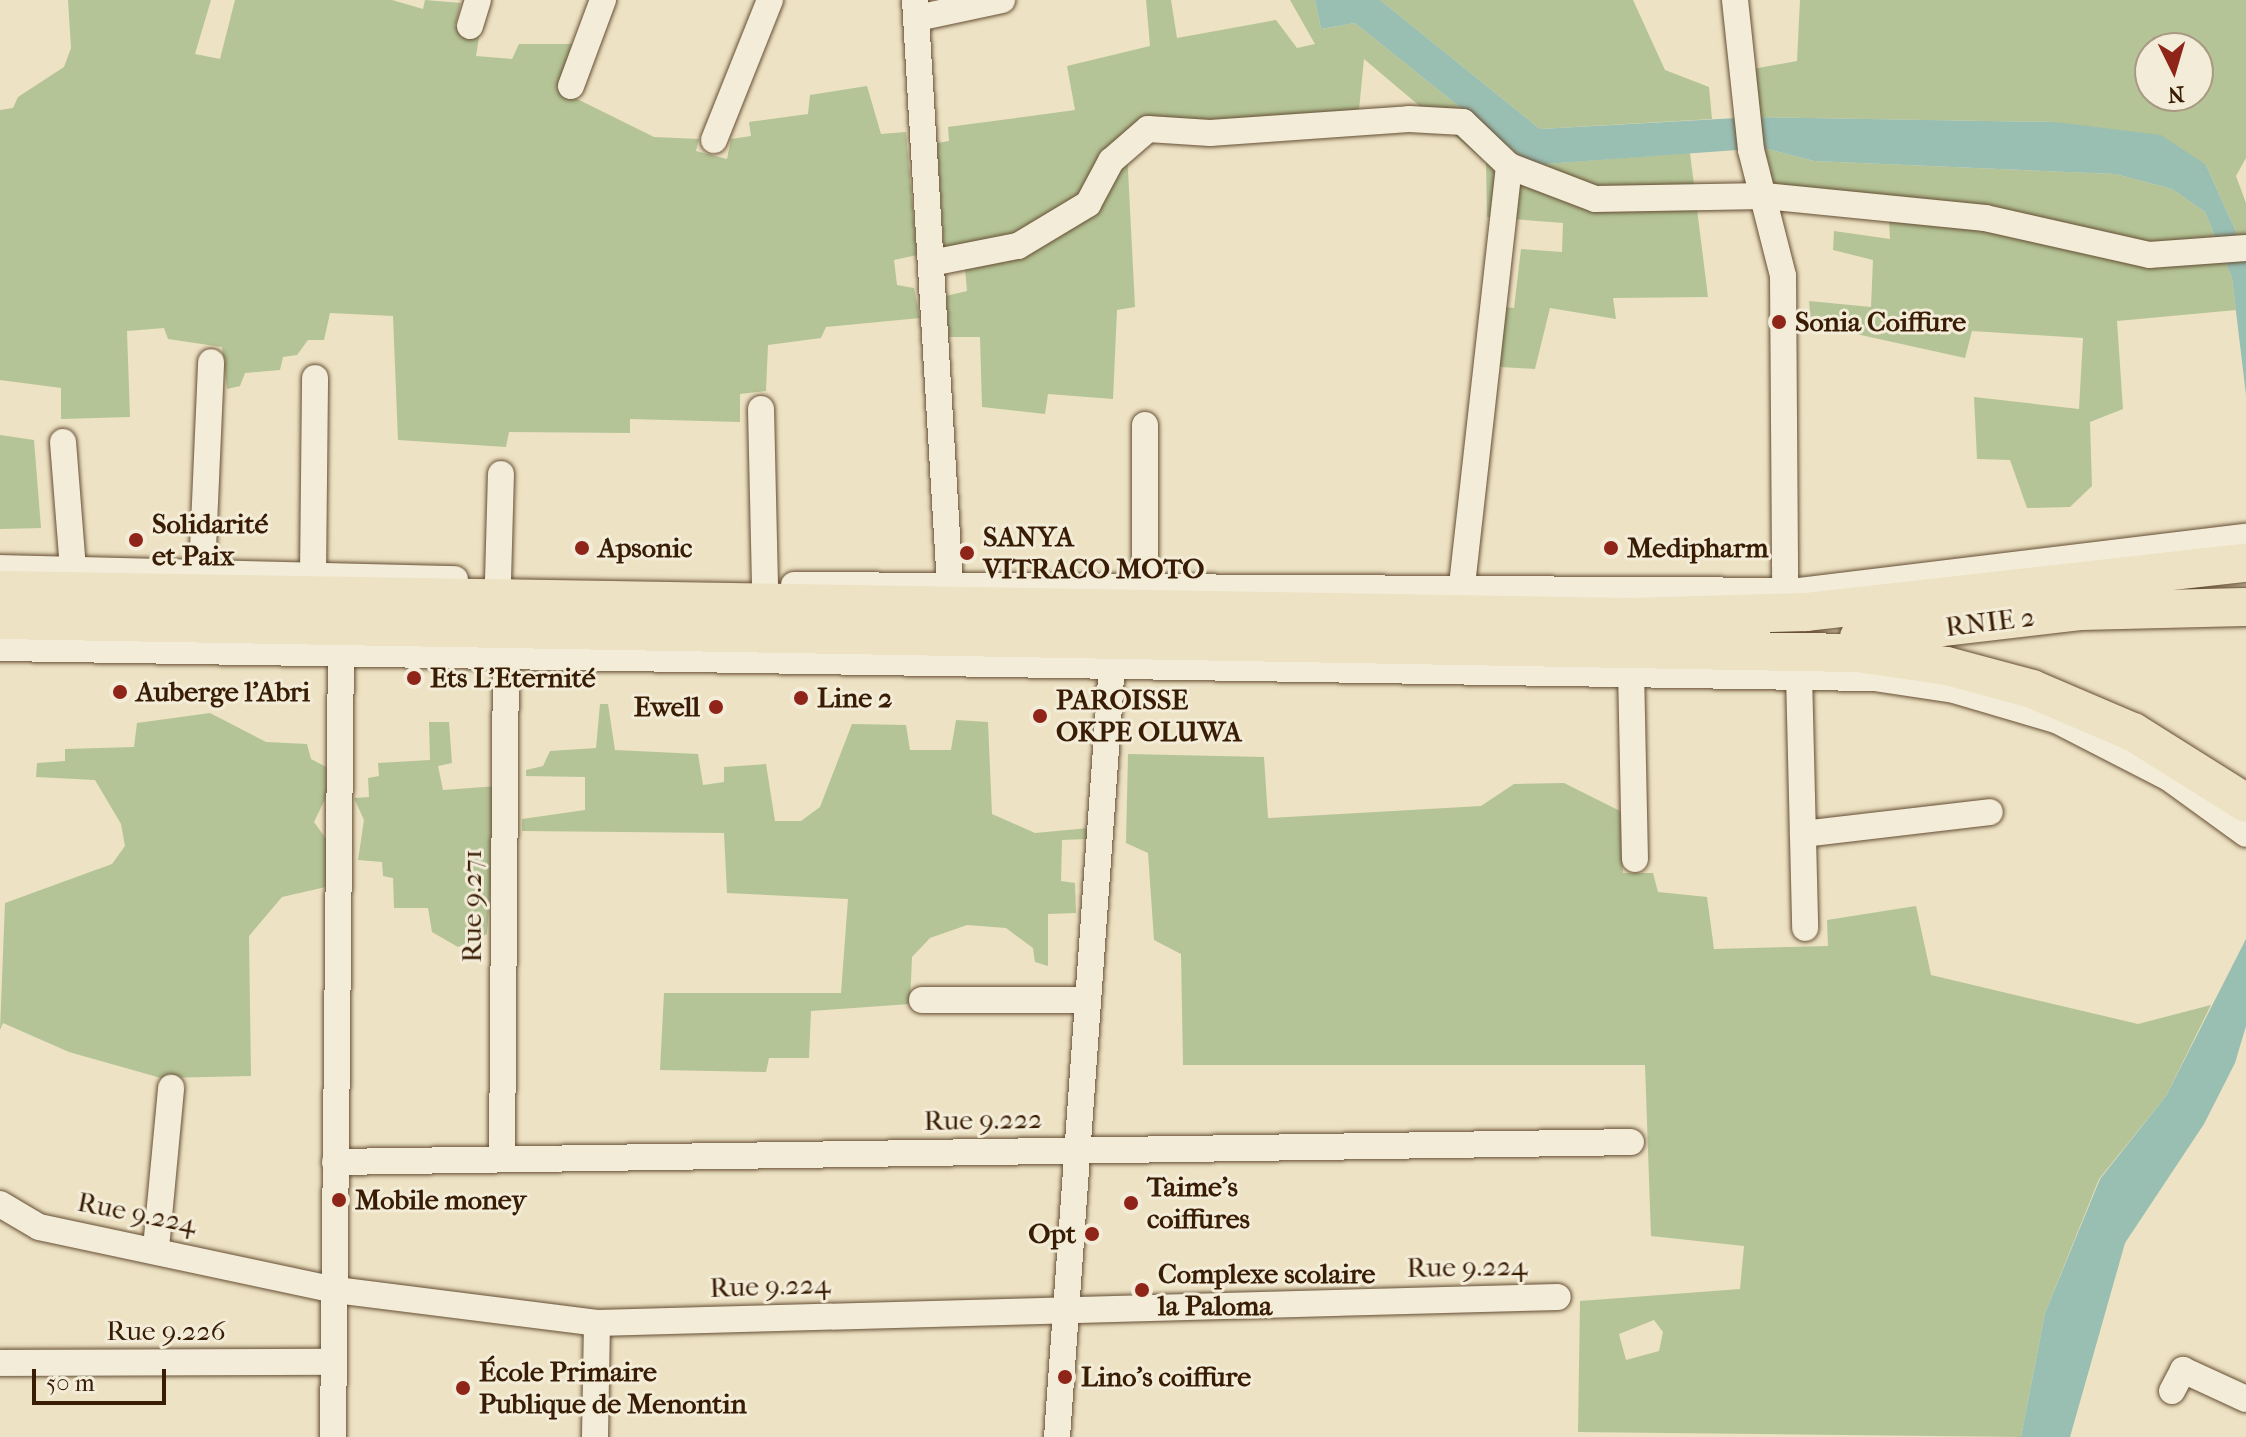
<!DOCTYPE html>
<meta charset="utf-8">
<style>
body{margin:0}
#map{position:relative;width:2246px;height:1437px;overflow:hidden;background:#ede2c3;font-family:"IM FELL French Canon",serif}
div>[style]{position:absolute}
.green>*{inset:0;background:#b4c496}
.water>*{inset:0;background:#99beb2}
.roads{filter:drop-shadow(0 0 2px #664e34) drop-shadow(0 0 2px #664e34)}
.minor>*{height:26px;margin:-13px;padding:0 13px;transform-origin:13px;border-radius:13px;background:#f3ecd8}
.highway>*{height:38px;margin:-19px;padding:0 19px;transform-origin:19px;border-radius:19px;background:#ede2c3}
.dots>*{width:22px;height:22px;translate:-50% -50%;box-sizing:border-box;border:4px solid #f3ecd8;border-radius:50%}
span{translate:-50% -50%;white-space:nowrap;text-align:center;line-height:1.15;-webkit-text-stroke:6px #f3ecd8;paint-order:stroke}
.poi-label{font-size:28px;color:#391c04;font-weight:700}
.left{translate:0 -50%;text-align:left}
.right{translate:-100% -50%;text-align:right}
.street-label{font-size:28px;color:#391c04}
.north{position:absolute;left:2134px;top:32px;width:80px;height:80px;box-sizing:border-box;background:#f3ecd8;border:2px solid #a99983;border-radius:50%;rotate:175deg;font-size:22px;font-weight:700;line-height:32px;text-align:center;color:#391c04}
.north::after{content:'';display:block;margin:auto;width:28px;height:36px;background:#8f2418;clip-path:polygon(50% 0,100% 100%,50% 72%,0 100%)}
.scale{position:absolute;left:32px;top:1369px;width:134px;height:36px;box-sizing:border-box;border:4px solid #391c04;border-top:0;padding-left:10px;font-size:24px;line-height:28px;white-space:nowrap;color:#391c04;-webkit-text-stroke:6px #f3ecd8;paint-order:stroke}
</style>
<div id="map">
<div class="green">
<div style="clip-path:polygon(68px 0,211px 0,195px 54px,220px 59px,235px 0,392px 0,423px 9px,425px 0,461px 3px,455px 26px,480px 32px,476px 56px,512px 59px,519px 44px,572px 44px,557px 89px,654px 137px,699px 139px,696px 151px,727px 159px,731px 139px,751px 136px,749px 122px,808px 114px,810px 95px,867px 86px,881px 134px,906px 132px,917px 255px,894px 260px,897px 285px,914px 288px,920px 318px,826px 327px,821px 338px,768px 345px,766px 391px,740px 394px,740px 422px,630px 419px,630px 433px,509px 432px,506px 447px,398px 440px,393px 316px,330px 313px,324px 340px,308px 340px,297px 355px,283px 357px,280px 370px,245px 373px,240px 386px,227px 389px,222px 347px,168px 339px,164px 328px,127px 331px,130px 417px,61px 419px,61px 388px,0 380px,0 110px,13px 108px,18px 97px,64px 67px,71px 48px)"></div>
<div style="clip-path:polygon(1146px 0,1171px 0,1177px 38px,1276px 20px,1297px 48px,1315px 44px,1290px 0,1315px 0,1321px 29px,1355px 23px,1532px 165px,1690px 153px,1708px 297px,1613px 298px,1616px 319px,1550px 308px,1535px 369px,1483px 366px,1486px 305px,1514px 308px,1521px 249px,1562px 252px,1563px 223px,1487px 217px,1486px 162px,1364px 59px,1358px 120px,1126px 131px,1135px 307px,1117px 310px,1113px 399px,1048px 394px,1045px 414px,982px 407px,980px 337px,949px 337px,946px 296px,967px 291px,963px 246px,944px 249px,937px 143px,949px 141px,948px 127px,1075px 110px,1067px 66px,1150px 46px)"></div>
<div style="clip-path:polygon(1380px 0,1633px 0,1665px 70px,1709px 87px,1712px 119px,1540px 129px)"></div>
<div style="clip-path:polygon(evenodd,1800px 0,2246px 0,2246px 158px,2236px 176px,2246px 203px,2246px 254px,2206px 165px,2055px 122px,1755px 117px,1742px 71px,1797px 61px,1800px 0,2150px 48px,2198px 48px,2198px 96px,2150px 96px,2150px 48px)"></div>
<div style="clip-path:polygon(1764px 148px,1814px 161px,2115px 174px,2172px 189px,2205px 212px,2232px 278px,2236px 310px,2117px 321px,2123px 409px,2090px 422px,2092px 486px,2070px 507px,2027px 508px,2010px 460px,1977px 459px,1974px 397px,2079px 409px,2083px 338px,1972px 331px,1965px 358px,1811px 324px,1809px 301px,1871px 307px,1873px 260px,1833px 250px,1834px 231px,1890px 239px,1889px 220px,1745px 187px,1745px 176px,1771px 171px)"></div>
<div style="clip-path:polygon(0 435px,34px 440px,41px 528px,0 529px)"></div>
<div style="clip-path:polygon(600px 704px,608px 704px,615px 750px,698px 754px,703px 785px,724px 782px,724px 767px,766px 764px,775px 821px,801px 821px,820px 807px,852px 724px,906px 725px,910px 750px,951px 750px,956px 720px,988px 722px,992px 814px,1035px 833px,1089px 828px,1088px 839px,1062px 840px,1061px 881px,1075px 883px,1076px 913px,1048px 914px,1048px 966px,1035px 962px,1033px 948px,1006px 928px,967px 925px,930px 938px,912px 957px,910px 1004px,811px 1011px,809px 1058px,769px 1058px,766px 1072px,660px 1070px,664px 993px,841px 993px,848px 899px,727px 893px,724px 833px,522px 831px,522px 819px,585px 810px,585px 777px,526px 776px,526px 770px,543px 766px,550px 751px,596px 748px)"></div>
<div style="clip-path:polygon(210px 713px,266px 742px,307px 744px,311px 759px,330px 769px,330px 789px,314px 822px,332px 847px,330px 886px,282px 897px,249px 936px,251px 1076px,161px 1078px,69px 1052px,3px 1023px,0 1030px,5px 903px,112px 864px,125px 846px,121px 824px,95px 780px,36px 777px,37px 763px,65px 761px,65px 749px,134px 747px,137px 723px)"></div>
<div style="clip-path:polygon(429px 722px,449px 722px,452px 763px,438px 766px,443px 790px,498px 786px,487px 934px,458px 947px,432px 932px,428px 908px,394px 908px,393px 878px,383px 876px,382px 862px,358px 860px,364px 820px,354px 798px,369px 797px,368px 778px,379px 776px,378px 763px,430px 760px)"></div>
<div style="clip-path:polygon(evenodd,1128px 754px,1264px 757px,1268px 818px,1481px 806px,1514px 784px,1564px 783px,1620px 811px,1623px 873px,1653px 873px,1658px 892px,1707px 897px,1714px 949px,1828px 946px,1827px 920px,1916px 906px,1931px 975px,2138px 1024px,2211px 1005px,2166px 1096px,2099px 1179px,2045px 1313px,2021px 1437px,1578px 1432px,1580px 1301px,1740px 1289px,1744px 1246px,1651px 1236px,1645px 1065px,1183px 1065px,1181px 954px,1154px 940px,1148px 853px,1126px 843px,1128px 754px,1654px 1320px,1663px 1332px,1659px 1351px,1626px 1360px,1619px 1334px,1654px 1320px)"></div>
</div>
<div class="water">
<div style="clip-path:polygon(1315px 0,1380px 0,1540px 129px,1755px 117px,2055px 122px,2161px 135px,2206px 165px,2246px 254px,2246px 395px,2232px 278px,2205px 212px,2172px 189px,2115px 174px,1814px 161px,1764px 148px,1532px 165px,1355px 23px,1321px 29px)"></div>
<div style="clip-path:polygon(2246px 939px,2246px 1026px,2235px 1063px,2204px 1124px,2125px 1243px,2070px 1437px,2021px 1437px,2045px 1313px,2100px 1179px,2166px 1096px)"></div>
</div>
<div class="roads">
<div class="minor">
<div style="left:915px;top:0;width:586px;rotate:86.58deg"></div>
<div style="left:1735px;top:0;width:151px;rotate:83.9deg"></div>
<div style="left:1751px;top:150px;width:130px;rotate:75.7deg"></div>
<div style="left:1783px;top:276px;width:310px;rotate:89.6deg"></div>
<div style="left:917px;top:18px;width:87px;rotate:-12deg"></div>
<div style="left:470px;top:26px;width:27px;rotate:-73deg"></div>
<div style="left:571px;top:86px;width:92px;rotate:-69.6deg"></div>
<div style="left:714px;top:140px;width:151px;rotate:-68.2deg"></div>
<div style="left:931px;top:263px;width:89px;rotate:-11.1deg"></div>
<div style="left:1018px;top:246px;width:82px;rotate:-31deg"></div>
<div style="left:1088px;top:204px;width:49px;rotate:-61.9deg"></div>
<div style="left:1111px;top:161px;width:49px;rotate:-40.9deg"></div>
<div style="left:1148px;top:129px;width:62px;rotate:3.7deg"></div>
<div style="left:1210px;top:133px;width:199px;rotate:-4deg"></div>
<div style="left:1409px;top:119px;width:54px;rotate:3.2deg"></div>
<div style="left:1463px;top:122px;width:64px;rotate:43.7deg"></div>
<div style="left:1509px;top:166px;width:92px;rotate:21deg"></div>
<div style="left:1595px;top:199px;width:170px;rotate:-1deg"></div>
<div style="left:1765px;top:196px;width:221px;rotate:5.7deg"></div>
<div style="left:1985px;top:218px;width:168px;rotate:12.7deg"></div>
<div style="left:2149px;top:255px;width:97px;rotate:-4.1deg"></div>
<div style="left:761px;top:409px;width:176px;rotate:88.7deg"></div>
<div style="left:1145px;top:425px;width:165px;rotate:90deg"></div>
<div style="left:63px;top:442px;width:127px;rotate:85.5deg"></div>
<div style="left:0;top:568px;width:455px;rotate:1.4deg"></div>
<div style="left:202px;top:571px;width:209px;rotate:-87.5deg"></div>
<div style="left:313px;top:575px;width:197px;rotate:-89.4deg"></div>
<div style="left:498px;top:580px;width:106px;rotate:-88.4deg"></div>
<div style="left:794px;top:585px;width:1004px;rotate:0.34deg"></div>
<div style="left:1798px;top:591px;width:451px;rotate:-6.9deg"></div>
<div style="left:1461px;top:594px;width:431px;rotate:-83.6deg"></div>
<div style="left:0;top:648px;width:1874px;rotate:0.92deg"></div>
<div style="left:1874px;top:678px;width:81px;rotate:8.5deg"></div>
<div style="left:1954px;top:690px;width:106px;rotate:16.4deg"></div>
<div style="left:2056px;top:720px;width:127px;rotate:27.2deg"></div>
<div style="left:2169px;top:778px;width:95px;rotate:36deg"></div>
<div style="left:1631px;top:669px;width:190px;rotate:88.8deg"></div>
<div style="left:1799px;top:674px;width:254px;rotate:88.6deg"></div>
<div style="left:1803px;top:834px;width:188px;rotate:-6.7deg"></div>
<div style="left:922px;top:1000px;width:166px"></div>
<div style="left:502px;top:1159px;width:506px;rotate:-89.55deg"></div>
<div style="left:335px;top:1162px;width:1296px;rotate:-0.88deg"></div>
<div style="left:0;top:1204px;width:45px;rotate:30.5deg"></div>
<div style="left:39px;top:1227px;width:304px;rotate:12deg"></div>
<div style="left:336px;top:1290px;width:263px;rotate:7.2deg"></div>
<div style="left:597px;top:1323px;width:961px;rotate:-1.55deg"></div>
<div style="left:156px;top:1248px;width:161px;rotate:-84.6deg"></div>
<div style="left:0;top:1363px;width:332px;rotate:-0.2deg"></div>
<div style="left:2172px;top:1391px;width:24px;rotate:-62deg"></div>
<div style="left:2183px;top:1370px;width:69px;rotate:24.7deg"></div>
<div style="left:333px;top:1437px;width:786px;rotate:-89.42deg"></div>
<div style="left:595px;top:1437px;width:114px;rotate:-89deg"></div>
<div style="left:1057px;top:1437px;width:775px;rotate:-85.93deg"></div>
</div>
<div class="highway">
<div style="left:0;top:590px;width:1630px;rotate:0.95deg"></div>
<div style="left:1630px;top:617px;width:176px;rotate:-1.6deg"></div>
<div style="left:1806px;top:612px;width:443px;rotate:-6.4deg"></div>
<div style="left:0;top:620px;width:1857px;rotate:1.02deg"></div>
<div style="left:1857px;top:653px;width:91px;rotate:8.2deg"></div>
<div style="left:1947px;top:666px;width:88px;rotate:15.1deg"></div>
<div style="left:2032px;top:689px;width:110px;rotate:23.1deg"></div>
<div style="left:2133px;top:732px;width:133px;rotate:32.1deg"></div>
<div style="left:1859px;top:637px;width:222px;rotate:-6.7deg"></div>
<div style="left:2079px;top:611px;width:167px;rotate:-1.4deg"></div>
</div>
</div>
<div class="dots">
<div style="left:1779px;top:322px;background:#8f2418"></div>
<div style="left:136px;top:540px;background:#8f2418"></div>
<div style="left:582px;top:548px;background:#8f2418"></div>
<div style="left:1611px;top:548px;background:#8f2418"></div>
<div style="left:967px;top:553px;background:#8f2418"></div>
<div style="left:414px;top:678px;background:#8f2418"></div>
<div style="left:120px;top:692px;background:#8f2418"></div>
<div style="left:801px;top:698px;background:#8f2418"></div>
<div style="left:716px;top:707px;background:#8f2418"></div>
<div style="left:1040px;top:716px;background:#8f2418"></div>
<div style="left:339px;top:1200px;background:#8f2418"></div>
<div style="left:1131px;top:1203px;background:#8f2418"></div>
<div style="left:1092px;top:1234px;background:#8f2418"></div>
<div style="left:1142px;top:1290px;background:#8f2418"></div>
<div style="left:1065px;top:1377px;background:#8f2418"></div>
<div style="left:463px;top:1388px;background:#8f2418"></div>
</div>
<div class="poi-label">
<span class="left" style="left:1795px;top:322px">Sonia Coiffure</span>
<span class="left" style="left:152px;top:540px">Solidarité<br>et Paix</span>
<span class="left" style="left:983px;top:553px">SANYA<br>VITRACO MOTO</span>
<span class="left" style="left:598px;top:548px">Apsonic</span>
<span class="left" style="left:1627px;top:548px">Medipharm</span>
<span class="left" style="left:430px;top:678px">Ets L'Eternité</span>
<span class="left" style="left:136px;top:692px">Auberge l'Abri</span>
<span class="left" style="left:817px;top:698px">Line 2</span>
<span class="left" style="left:1056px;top:716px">PAROISSE<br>OKPE OLUWA</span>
<span class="right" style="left:700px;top:707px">Ewell</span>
<span class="left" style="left:1147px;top:1203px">Taime’s<br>coiffures</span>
<span class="left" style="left:355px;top:1200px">Mobile money</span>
<span class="right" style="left:1076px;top:1234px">Opt</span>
<span class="left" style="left:1158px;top:1290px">Complexe scolaire<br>la Paloma</span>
<span class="left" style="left:479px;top:1388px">École Primaire<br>Publique de Menontin</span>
<span class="left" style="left:1081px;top:1377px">Lino’s coiffure</span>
</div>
<div class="street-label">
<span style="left:1990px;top:622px;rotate:-7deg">RNIE 2</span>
<span style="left:472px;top:906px;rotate:-90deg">Rue 9.271</span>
<span style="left:983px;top:1120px;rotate:-1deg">Rue 9.222</span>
<span style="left:137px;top:1213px;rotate:11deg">Rue 9.224</span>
<span style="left:1467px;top:1267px;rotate:-1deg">Rue 9.224</span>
<span style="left:770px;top:1286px;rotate:-2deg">Rue 9.224</span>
<span style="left:166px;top:1331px">Rue 9.226</span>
</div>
<div class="north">N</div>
<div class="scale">50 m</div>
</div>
